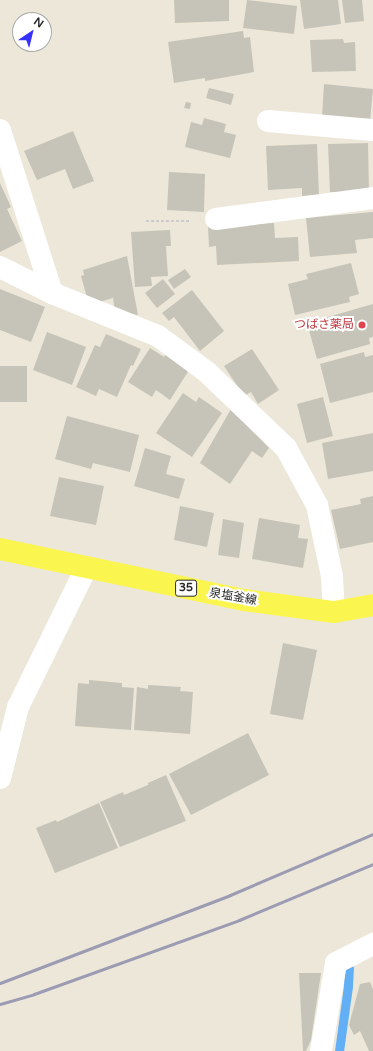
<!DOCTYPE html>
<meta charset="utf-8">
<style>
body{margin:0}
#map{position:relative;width:373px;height:1051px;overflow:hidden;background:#ece7d8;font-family:"Varela Round","Noto Sans JP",sans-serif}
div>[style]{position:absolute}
.stream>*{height:9px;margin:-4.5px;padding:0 4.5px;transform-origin:4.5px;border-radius:4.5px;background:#62aff6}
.building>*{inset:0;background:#c6c4b8}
.path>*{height:2.5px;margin-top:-1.25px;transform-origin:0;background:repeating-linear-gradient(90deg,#cbcbcb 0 3px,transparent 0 5px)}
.street>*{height:22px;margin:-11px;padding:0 11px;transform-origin:11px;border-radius:11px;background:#fff}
.primary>*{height:22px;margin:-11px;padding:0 11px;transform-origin:11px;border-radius:11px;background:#faf64f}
.rail>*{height:3px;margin:-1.5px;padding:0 1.5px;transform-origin:1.5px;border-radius:1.5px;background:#9c9bb4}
.dots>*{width:11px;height:11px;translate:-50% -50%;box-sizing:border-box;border:2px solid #fff;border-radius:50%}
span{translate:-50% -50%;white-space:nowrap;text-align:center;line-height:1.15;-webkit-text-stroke:4px #fff;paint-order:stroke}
.shield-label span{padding:1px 3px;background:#fff;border:1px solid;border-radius:3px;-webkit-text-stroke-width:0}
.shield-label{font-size:11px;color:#282828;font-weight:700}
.health-label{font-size:12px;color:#be3a42}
.right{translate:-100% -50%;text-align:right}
.street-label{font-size:12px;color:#282828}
.north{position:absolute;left:12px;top:12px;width:40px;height:40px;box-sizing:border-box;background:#fff;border:1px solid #a9a9a9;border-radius:50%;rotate:35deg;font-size:11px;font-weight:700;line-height:16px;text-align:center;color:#282828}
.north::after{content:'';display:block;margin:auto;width:14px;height:18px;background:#3731ff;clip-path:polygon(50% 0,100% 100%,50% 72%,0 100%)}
</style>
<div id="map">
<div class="stream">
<div style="left:339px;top:1051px;width:66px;rotate:-82.1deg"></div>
<div style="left:348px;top:986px;width:18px;rotate:-87deg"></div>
</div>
<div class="building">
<div style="clip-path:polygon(174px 0,229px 0,229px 21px,175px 23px)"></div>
<div style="clip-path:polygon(247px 0,297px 6px,294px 34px,243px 28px)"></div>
<div style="clip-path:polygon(300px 0,338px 0,341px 24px,304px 29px)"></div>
<div style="clip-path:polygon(342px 0,362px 0,364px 21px,345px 23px)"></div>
<div style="clip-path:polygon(243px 31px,244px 38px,250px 37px,254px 72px,205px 81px,205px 78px,174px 83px,168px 42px)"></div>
<div style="clip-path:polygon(343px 39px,344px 43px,355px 42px,356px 71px,312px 72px,310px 40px)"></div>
<div style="clip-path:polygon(324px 84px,373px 89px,370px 122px,322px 117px)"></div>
<div style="clip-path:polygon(209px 88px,234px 94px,231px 105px,206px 98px)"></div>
<div style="clip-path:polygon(186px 102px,191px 103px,190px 109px,184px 108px)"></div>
<div style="clip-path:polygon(204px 118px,226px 124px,224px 132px,236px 135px,230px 158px,185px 147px,191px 122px,202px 125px)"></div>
<div style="clip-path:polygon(73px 131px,94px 181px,73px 189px,65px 169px,37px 180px,24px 151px)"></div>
<div style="clip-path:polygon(368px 143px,369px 192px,330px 192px,328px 144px)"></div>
<div style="clip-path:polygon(317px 144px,319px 195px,302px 196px,302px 188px,268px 190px,266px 146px)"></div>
<div style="clip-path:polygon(169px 172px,205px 174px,204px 212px,167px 210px)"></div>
<div style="clip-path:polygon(0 183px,11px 207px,7px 209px,22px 241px,0 252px)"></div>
<div style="clip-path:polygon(373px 212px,373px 238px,355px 240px,357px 253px,310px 257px,306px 218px)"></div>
<div style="clip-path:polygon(274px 223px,275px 238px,298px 237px,299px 261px,217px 265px,216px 246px,209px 247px,208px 226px)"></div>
<div style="clip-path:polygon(170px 230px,171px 246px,166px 246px,168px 276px,151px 277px,152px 286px,135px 287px,131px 232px)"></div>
<div style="clip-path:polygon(127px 256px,138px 315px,115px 312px,113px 298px,89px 305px,81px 276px,84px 275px,83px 270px)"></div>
<div style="clip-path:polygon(351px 263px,359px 294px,349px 297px,350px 302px,295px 315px,288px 284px,308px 279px,306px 274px)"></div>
<div style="clip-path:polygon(185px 269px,191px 277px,174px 289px,168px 280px)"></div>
<div style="clip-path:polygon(163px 279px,175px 294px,157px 308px,145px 293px)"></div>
<div style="clip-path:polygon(0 289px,45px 307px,31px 342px,0 330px)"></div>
<div style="clip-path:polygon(192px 290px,224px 331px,200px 351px,174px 317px,169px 321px,162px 313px)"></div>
<div style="clip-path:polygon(373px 304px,373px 337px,369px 338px,370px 344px,317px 359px,307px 323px)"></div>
<div style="clip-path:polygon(47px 332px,86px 347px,72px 385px,33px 370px)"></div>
<div style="clip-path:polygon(106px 334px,141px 349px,133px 366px,131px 365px,117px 397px,99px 389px,96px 396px,76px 387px,95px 345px,100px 347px)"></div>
<div style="clip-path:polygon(150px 348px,164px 357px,167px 352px,191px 367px,170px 400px,156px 390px,152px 397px,128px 382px)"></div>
<div style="clip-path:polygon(252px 349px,279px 390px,258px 404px,251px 392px,244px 396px,224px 366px)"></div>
<div style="clip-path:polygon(364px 352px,365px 357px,373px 355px,373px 392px,330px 403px,320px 364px)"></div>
<div style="clip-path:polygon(0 366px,27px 366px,27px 402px,0 402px)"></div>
<div style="clip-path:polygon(183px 393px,196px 402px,199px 397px,222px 413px,192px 457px,156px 433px)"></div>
<div style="clip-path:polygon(323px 397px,333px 436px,307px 443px,297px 404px)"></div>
<div style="clip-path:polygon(231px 409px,269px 448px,262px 458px,252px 451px,230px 484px,200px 463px)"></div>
<div style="clip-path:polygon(67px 416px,139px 435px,130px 472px,93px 463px,91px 469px,55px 459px)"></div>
<div style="clip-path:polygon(373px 433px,373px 471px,328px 479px,322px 443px)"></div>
<div style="clip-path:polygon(145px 448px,171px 456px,166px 474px,185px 479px,179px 499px,134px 486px)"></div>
<div style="clip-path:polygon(59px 477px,104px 486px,96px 525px,50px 516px)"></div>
<div style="clip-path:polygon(373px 496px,373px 542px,340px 549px,331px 510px,361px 504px,360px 499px)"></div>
<div style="clip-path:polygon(180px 506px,214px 513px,207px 547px,174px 540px)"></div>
<div style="clip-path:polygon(259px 518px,300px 525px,298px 538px,308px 539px,303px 568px,252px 559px)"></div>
<div style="clip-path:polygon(223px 519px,244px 523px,239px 558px,218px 555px)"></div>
<div style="clip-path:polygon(283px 643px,317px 650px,303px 720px,270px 714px)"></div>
<div style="clip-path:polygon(89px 680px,122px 683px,122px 687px,134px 688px,131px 730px,75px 726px,78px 683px,89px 684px)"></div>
<div style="clip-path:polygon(148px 685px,181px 687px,180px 691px,193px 692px,190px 734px,134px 730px,137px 687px,148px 689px)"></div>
<div style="clip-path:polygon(248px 733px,269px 775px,191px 815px,169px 774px)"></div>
<div style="clip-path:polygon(166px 775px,186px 821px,120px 847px,100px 802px,123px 792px,124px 795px,148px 785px,148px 783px)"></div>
<div style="clip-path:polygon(99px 803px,118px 848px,55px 873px,36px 828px,56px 820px,57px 822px)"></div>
<div style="clip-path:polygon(299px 973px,321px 973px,311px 1040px,306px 1051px,303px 1051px)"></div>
<div style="clip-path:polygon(370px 982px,373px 989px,373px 1051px,369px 1051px,360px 1031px,354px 1035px,349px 1025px,360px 984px)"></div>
</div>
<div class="path">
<div style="left:146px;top:221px;width:44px"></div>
</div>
<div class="street">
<div style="left:268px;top:121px;width:105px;rotate:4.9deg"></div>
<div style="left:0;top:130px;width:171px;rotate:72.3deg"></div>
<div style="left:216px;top:219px;width:158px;rotate:-7.6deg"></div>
<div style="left:0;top:267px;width:58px;rotate:26.6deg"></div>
<div style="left:52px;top:293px;width:114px;rotate:22.1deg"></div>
<div style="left:158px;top:336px;width:61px;rotate:36.3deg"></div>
<div style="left:207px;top:372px;width:110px;rotate:43.9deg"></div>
<div style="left:286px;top:448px;width:65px;rotate:61.5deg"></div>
<div style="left:317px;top:505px;width:73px;rotate:78.1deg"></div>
<div style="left:332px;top:576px;width:36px;rotate:87deg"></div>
<div style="left:0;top:778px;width:73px;rotate:-75.8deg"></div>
<div style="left:18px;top:707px;width:155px;rotate:-63.9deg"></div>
<div style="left:321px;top:1051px;width:89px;rotate:-80.3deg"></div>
<div style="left:336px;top:963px;width:42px;rotate:-27.2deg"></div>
</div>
<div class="primary">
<div style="left:0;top:549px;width:249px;rotate:11.8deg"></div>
<div style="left:244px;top:600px;width:91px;rotate:7.6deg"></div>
<div style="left:334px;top:612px;width:40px;rotate:-10deg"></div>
</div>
<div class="rail">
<div style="left:0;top:983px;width:246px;rotate:-20.9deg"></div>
<div style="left:230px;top:895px;width:155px;rotate:-23.1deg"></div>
<div style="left:0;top:1004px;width:35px;rotate:-16deg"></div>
<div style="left:34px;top:994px;width:218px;rotate:-19.8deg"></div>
<div style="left:239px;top:920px;width:145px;rotate:-22.7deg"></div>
</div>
<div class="dots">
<div style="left:362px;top:325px;background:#e0444e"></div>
</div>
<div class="shield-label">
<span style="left:186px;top:588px">35</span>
</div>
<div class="health-label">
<span class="right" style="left:354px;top:325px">つばさ薬局</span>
</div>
<div class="street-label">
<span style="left:233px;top:597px;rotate:10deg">泉塩釜線</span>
</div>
<div class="north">N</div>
</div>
